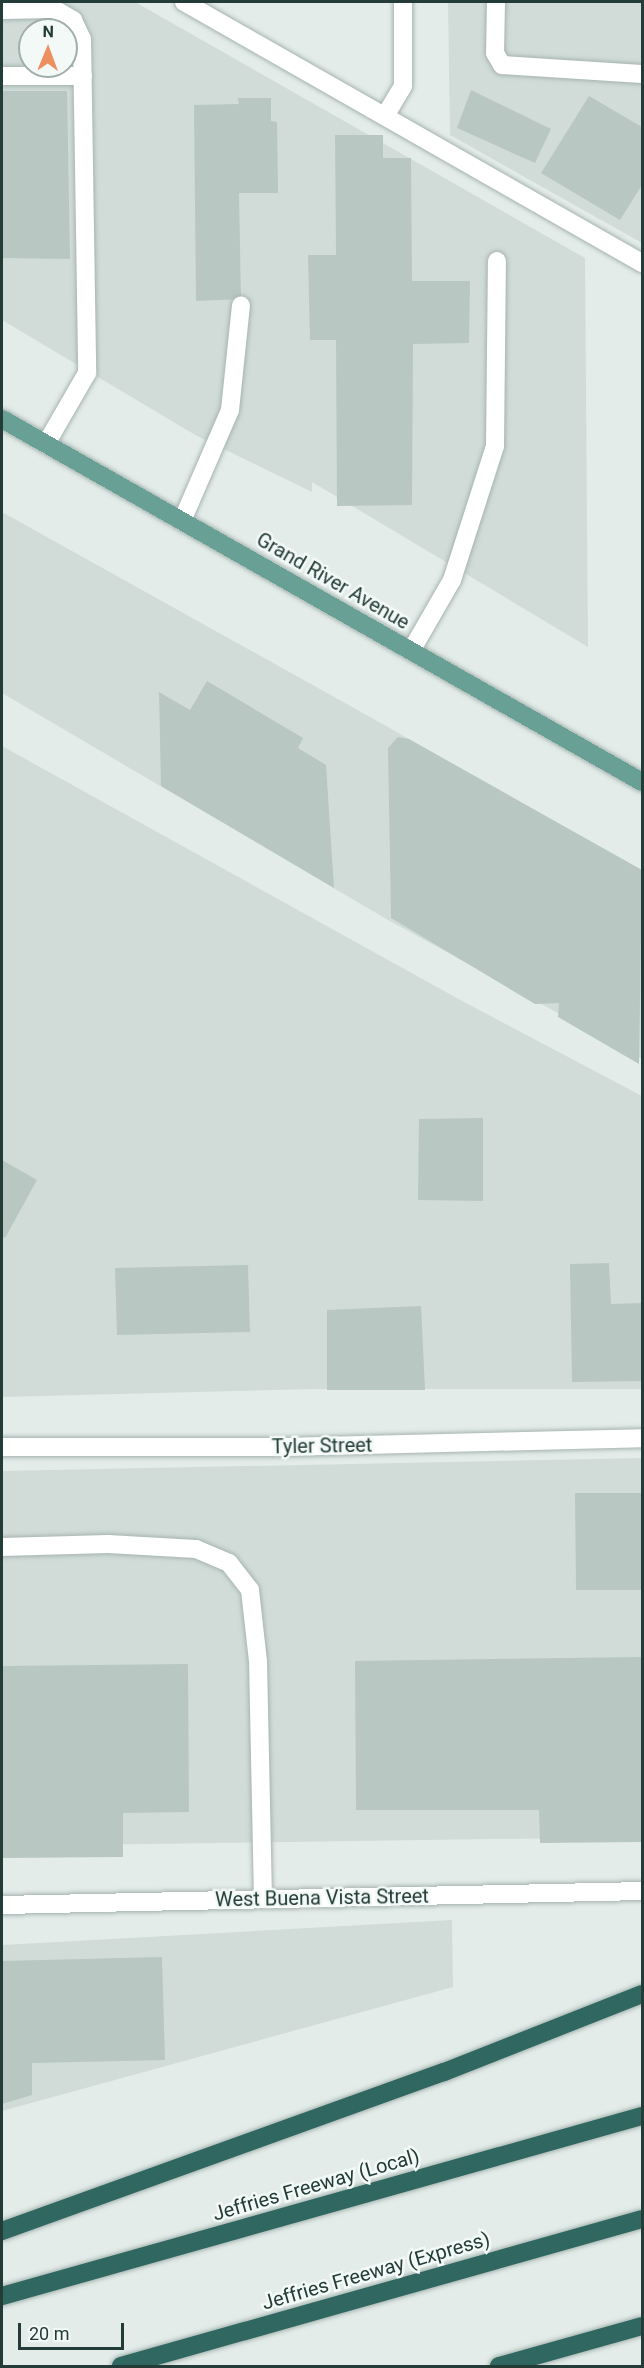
<!DOCTYPE html>
<style>
body{margin:0}
#map{position:relative;width:644px;height:2368px;overflow:hidden;background:#e3ece9;font-family:Roboto,sans-serif}
div>[style]{position:absolute}
.built>*{inset:0;background:#d1dcd8}
.building>*{inset:0;background:#b8c7c2}
.roads{filter:drop-shadow(0 0 2px #a6b4b0) drop-shadow(0 0 2px #a6b4b0)}
.lane>*{height:18px;margin:-9px;padding:0 9px;transform-origin:9px;border-radius:9px;background:#fff}
.street>*{height:18px;margin:-9px;padding:0 9px;transform-origin:9px;border-radius:9px;background:#fff}
.primary>*{height:18px;margin:-9px;padding:0 9px;transform-origin:9px;border-radius:9px;background:#69a096}
.highway>*{height:18px;margin:-9px;padding:0 9px;transform-origin:9px;border-radius:9px;background:#306761}
span{translate:-50% -50%;white-space:nowrap;text-align:center;line-height:1.15;-webkit-text-stroke:5px #f3f9f6;paint-order:stroke}
.street-label{font-size:20px;color:#233c38}
.frame{position:absolute;inset:0;border:3px solid #233c38;pointer-events:none}
.north{position:absolute;left:18px;top:18px;width:60px;height:60px;box-sizing:border-box;background:#f3f9f6;border:2px solid #a0adaa;border-radius:50%;rotate:1deg;font-size:16px;font-weight:700;line-height:24px;text-align:center;color:#233c38}
.north::after{content:'';display:block;margin:auto;width:21px;height:27px;background:#ec8f61;clip-path:polygon(50% 0,100% 100%,50% 72%,0 100%)}
.scale{position:absolute;left:18px;top:2323px;width:106px;height:27px;box-sizing:border-box;border:3px solid #233c38;border-top:0;padding-left:8px;font-size:18px;line-height:21px;white-space:nowrap;color:#233c38;-webkit-text-stroke:4px #f3f9f6;paint-order:stroke}
</style>
<div id="map">
<div class="built">
<div style="clip-path:polygon(evenodd,2px 2px,135px 2px,585px 258px,588px 647px,312px 482px,312px 492px,197px 436px,2px 320px,2px 2px,30px 30px,66px 30px,66px 66px,30px 66px,30px 30px)"></div>
<div style="clip-path:polygon(448px 2px,642px 2px,642px 243px,450px 135px)"></div>
<div style="clip-path:polygon(2px 512px,388px 727px,642px 875px,642px 1059px,388px 920px,2px 693px)"></div>
<div style="clip-path:polygon(2px 746px,464px 1002px,642px 1096px,642px 1389px,314px 1389px,2px 1397px)"></div>
<div style="clip-path:polygon(642px 1458px,642px 1837px,2px 1846px,2px 1471px)"></div>
<div style="clip-path:polygon(452px 1920px,453px 1987px,2px 2111px,2px 1945px)"></div>
</div>
<div class="building">
<div style="clip-path:polygon(471px 90px,551px 129px,535px 163px,457px 128px)"></div>
<div style="clip-path:polygon(2px 91px,67px 91px,70px 259px,2px 258px)"></div>
<div style="clip-path:polygon(589px 96px,642px 127px,642px 185px,620px 220px,541px 173px)"></div>
<div style="clip-path:polygon(238px 98px,271px 98px,271px 121px,277px 122px,278px 193px,239px 193px,241px 299px,196px 301px,194px 105px,239px 104px)"></div>
<div style="clip-path:polygon(335px 135px,383px 135px,383px 158px,411px 158px,412px 281px,470px 281px,469px 343px,413px 344px,412px 505px,337px 506px,336px 340px,310px 340px,308px 255px,336px 255px)"></div>
<div style="clip-path:polygon(207px 681px,303px 738px,298px 748px,326px 765px,334px 888px,161px 786px,159px 692px,190px 710px)"></div>
<div style="clip-path:polygon(398px 737px,409px 739px,642px 870px,639px 1064px,558px 1017px,559px 1003px,535px 1004px,391px 918px,388px 748px)"></div>
<div style="clip-path:polygon(483px 1118px,483px 1201px,418px 1200px,419px 1119px)"></div>
<div style="clip-path:polygon(2px 1160px,37px 1180px,5px 1238px,2px 1236px)"></div>
<div style="clip-path:polygon(609px 1263px,611px 1304px,642px 1303px,642px 1381px,572px 1382px,570px 1264px)"></div>
<div style="clip-path:polygon(248px 1265px,250px 1332px,117px 1335px,115px 1268px)"></div>
<div style="clip-path:polygon(421px 1306px,425px 1390px,327px 1390px,327px 1310px)"></div>
<div style="clip-path:polygon(575px 1493px,642px 1493px,642px 1590px,576px 1590px)"></div>
<div style="clip-path:polygon(642px 1657px,642px 1842px,540px 1843px,539px 1810px,356px 1810px,355px 1661px)"></div>
<div style="clip-path:polygon(188px 1664px,189px 1812px,123px 1813px,123px 1857px,2px 1858px,2px 1666px)"></div>
<div style="clip-path:polygon(162px 1957px,165px 2060px,32px 2063px,32px 2095px,2px 2104px,2px 1961px)"></div>
</div>
<div class="roads">
<div class="lane">
<div style="left:184px;top:2px;width:527px;rotate:29.68deg"></div>
<div style="left:496px;top:2px;width:51px;rotate:91.1deg"></div>
<div style="left:495px;top:53px;width:14px;rotate:60deg"></div>
<div style="left:502px;top:65px;width:140px;rotate:3.7deg"></div>
<div style="left:2px;top:10px;width:52px;rotate:-1.1deg"></div>
<div style="left:54px;top:9px;width:22px;rotate:30deg"></div>
<div style="left:73px;top:20px;width:21px;rotate:65deg"></div>
<div style="left:82px;top:39px;width:334px;rotate:89.1deg"></div>
<div style="left:87px;top:373px;width:82px;rotate:120deg"></div>
<div style="left:2px;top:76px;width:81px"></div>
<div style="left:385px;top:116px;width:35px;rotate:-59deg"></div>
<div style="left:403px;top:86px;width:84px;rotate:-90deg"></div>
<div style="left:182px;top:521px;width:121px;rotate:-66.6deg"></div>
<div style="left:230px;top:410px;width:105px;rotate:-84deg"></div>
<div style="left:411px;top:651px;width:82px;rotate:-60deg"></div>
<div style="left:452px;top:580px;width:141px;rotate:-72.2deg"></div>
<div style="left:495px;top:446px;width:185px;rotate:-89.4deg"></div>
<div style="left:2px;top:1547px;width:106px;rotate:-1.6deg"></div>
<div style="left:108px;top:1544px;width:88px;rotate:3.3deg"></div>
<div style="left:196px;top:1549px;width:36px;rotate:23deg"></div>
<div style="left:229px;top:1563px;width:34px;rotate:52deg"></div>
<div style="left:250px;top:1590px;width:71px;rotate:83.6deg"></div>
<div style="left:258px;top:1661px;width:238px;rotate:88.8deg"></div>
</div>
<div class="street">
<div style="left:2px;top:1447px;width:281px"></div>
<div style="left:283px;top:1447px;width:359px;rotate:-1.4deg"></div>
<div style="left:2px;top:1905px;width:640px;rotate:-1.25deg"></div>
</div>
<div class="primary">
<div style="left:2px;top:419px;width:736px;rotate:29.56deg"></div>
</div>
<div class="highway">
<div style="left:2px;top:2231px;width:470px;rotate:-19.8deg"></div>
<div style="left:444px;top:2072px;width:213px;rotate:-21.5deg"></div>
<div style="left:2px;top:2296px;width:665px;rotate:-15.71deg"></div>
<div style="left:121px;top:2366px;width:541px;rotate:-15.76deg"></div>
<div style="left:499px;top:2366px;width:148px;rotate:-15.6deg"></div>
</div>
</div>
<div class="street-label">
<span style="left:333px;top:581px;rotate:30deg">Grand River Avenue</span>
<span style="left:322px;top:1446px;rotate:-1deg">Tyler Street</span>
<span style="left:322px;top:1898px;rotate:-1deg">West Buena Vista Street</span>
<span style="left:316px;top:2185px;rotate:-16deg">Jeffries Freeway (Local)</span>
<span style="left:376px;top:2271px;rotate:-16deg">Jeffries Freeway (Express)</span>
</div>
<div class="frame"></div>
<div class="north">N</div>
<div class="scale">20 m</div>
</div>
